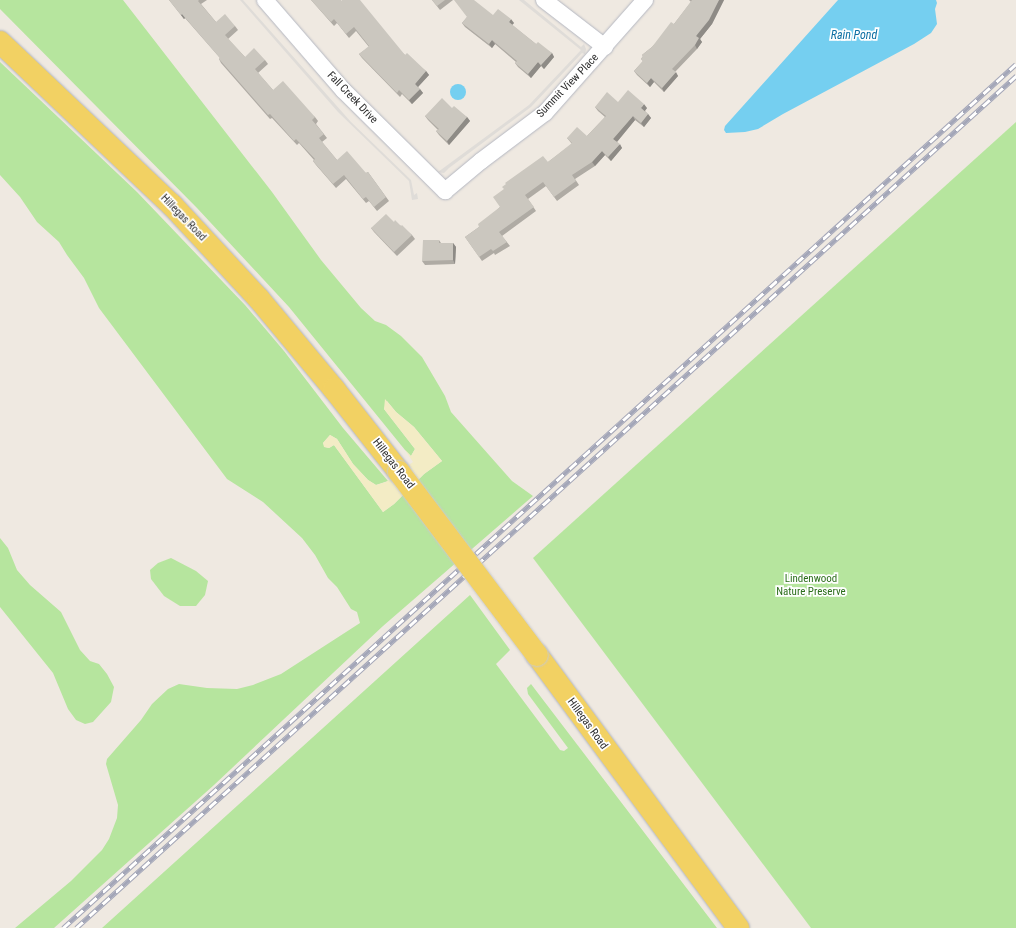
<!DOCTYPE html>
<style>
body{margin:0}
#map{position:relative;width:1016px;height:928px;overflow:hidden;background:#efe9e1;font-family:"Roboto Condensed",sans-serif}
div>[style]{position:absolute}
.green>*{inset:0;background:#b6e59e}
.sand>*{inset:0;background:#f3ecc5}
.plaza>*{inset:0;background:#dfdcd8}
.water>*{inset:0;background:#75cff0}
.round{border-radius:50%}
.roads{filter:drop-shadow(0 0 1px #b4b7c1) drop-shadow(0 0 1px #b4b7c1)}
.street>*{height:16px;margin:-8px;padding:0 8px;transform-origin:8px;border-radius:8px;background:#fff}
.primary>*{height:22px;margin:-11px;padding:0 11px;transform-origin:11px;border-radius:11px;background:#f2d163}
.rail>*{height:4.5px;margin-top:-2.25px;transform-origin:0;background:repeating-linear-gradient(90deg,#fff 0 9px,#a3a6b8 0 18px);box-sizing:border-box;border-block:1px solid #a3a6b8}
.bridges{filter:drop-shadow(0 0 1px #c9c9c9) drop-shadow(0 0 1px #c9c9c9)}
.primary-bridge>*{height:22px;margin:-11px;padding:0 11px;transform-origin:11px;border-radius:11px;background:#f2d163}
.wall>*{inset:0;background:#afaba4}
.shaded-wall>*{inset:0;background:#8e8b86}
.building>*{inset:0;background:#cbc7bf}
span{translate:-50% -50%;white-space:nowrap;text-align:center;line-height:1.15;-webkit-text-stroke:3.5px #fff;paint-order:stroke}
.street-label{font-size:11px;color:#2e2e2e}
.park-label{font-size:11px;color:#2c6e1b}
.water-label{font-size:12px;color:#0d6fa3;font-style:italic}
</style>
<div id="map">
<div class="green">
<div style="clip-path:polygon(0 0,123px 0,272px 192px,321px 260px,361px 308px,375px 321px,386px 325px,401px 336px,422px 357px,445px 396px,451px 412px,512px 481px,533px 496px,383px 626px,214px 785px,54px 928px,15px 928px,71px 881px,102px 850px,109px 839px,117px 818px,118px 805px,106px 764px,107px 759px,141px 720px,152px 704px,168px 689px,179px 684px,207px 688px,237px 689px,253px 685px,281px 674px,360px 623px,357px 612px,351px 609px,337px 587px,328px 578px,315px 555px,302px 538px,263px 502px,227px 479px,99px 308px,84px 278px,67px 255px,59px 242px,37px 222px,20px 197px,0 175px,0 62px,137px 192px,245px 305px,284px 351px,343px 428px,388px 481px,376px 485px,368px 480px,353px 464px,337px 439px,330px 435px,323px 443px,325px 447px,329px 448px,334px 445px,383px 512px,394px 504px,424px 474px,442px 461px,414px 427px,396px 412px,387px 401px,384px 409px,415px 449px,411px 456px,405px 450px,289px 307px,197px 208px,0 9px)"></div>
<div style="clip-path:polygon(1016px 122px,1016px 928px,811px 928px,533px 558px)"></div>
<div style="clip-path:polygon(0 538px,8px 548px,17px 570px,30px 585px,61px 612px,80px 650px,90px 661px,99px 664px,107px 674px,114px 687px,111px 702px,93px 722px,85px 724px,76px 720px,68px 709px,53px 673px,0 607px)"></div>
<div style="clip-path:polygon(171px 558px,196px 571px,208px 581px,205px 595px,196px 606px,180px 606px,164px 596px,151px 579px,150px 570px,158px 563px)"></div>
<div style="clip-path:polygon(470px 595px,510px 650px,496px 664px,560px 750px,564px 751px,568px 748px,528px 694px,527px 688px,531px 684px,717px 928px,102px 928px)"></div>
</div>
<div class="sand">
<div style="clip-path:polygon(385px 399px,396px 412px,414px 427px,442px 461px,424px 474px,394px 504px,383px 512px,334px 445px,329px 448px,324px 447px,323px 443px,330px 435px,337px 439px,353px 464px,368px 480px,376px 485px,386px 482px,413px 462px,405px 450px,411px 456px,415px 449px,384px 409px)"></div>
</div>
<div class="plaza">
<div style="clip-path:polygon(240px 0,243px 0,351px 122px,411px 180px,414px 195px,417px 193px,418px 199px,412px 200px,409px 181px,338px 112px)"></div>
<div style="clip-path:polygon(519px 0,524px 0,581px 47px,584px 44px,586px 49px,585px 54px,582px 53px,531px 107px,449px 168px,444px 173px,438px 172px,529px 105px,581px 50px)"></div>
</div>
<div class="water">
<div style="clip-path:polygon(838px 0,936px 0,937px 3px,935px 9px,937px 24px,931px 33px,914px 44px,783px 114px,758px 129px,745px 132px,726px 133px,724px 130px,725px 126px)"></div>
<div class="round" style="left:450px;top:84px;width:16px;height:16px"></div>
</div>
<div class="roads">
<div class="street">
<div style="left:265px;top:0;width:119px;rotate:49.1deg"></div>
<div style="left:343px;top:90px;width:144px;rotate:44.7deg"></div>
<div style="left:445px;top:191px;width:47px;rotate:-39.8deg"></div>
<div style="left:481px;top:161px;width:80px;rotate:-36.9deg"></div>
<div style="left:545px;top:113px;width:151px;rotate:-48.5deg"></div>
<div style="left:544px;top:0;width:77px;rotate:37.6deg"></div>
</div>
<div class="primary">
<div style="left:0;top:42px;width:237px;rotate:43.5deg"></div>
<div style="left:172px;top:205px;width:128px;rotate:47.2deg"></div>
<div style="left:259px;top:299px;width:117px;rotate:50.2deg"></div>
<div style="left:334px;top:389px;width:105px;rotate:51.9deg"></div>
<div style="left:537px;top:655px;width:339px;rotate:53.6deg"></div>
</div>
</div>
<div class="rail">
<div style="left:63px;top:928px;width:1286px;rotate:-42.2deg"></div>
<div style="left:76px;top:928px;width:1269px;rotate:-42.19deg"></div>
</div>
<div class="bridges">
<div class="primary-bridge">
<div style="left:399px;top:472px;width:229px;rotate:53deg"></div>
</div>
</div>
<div class="wall">
<div style="clip-path:polygon(169px 0,207px 0,201px 4px,216px 22px,235px 26px,238px 30px,228px 39px,245px 57px,265px 60px,268px 64px,258px 73px,273px 90px,315px 117px,318px 121px,316px 124px,327px 138px,322px 142px,337px 160px,366px 173px,368px 172px,389px 201px,377px 211px,369px 201px,366px 203px,346px 179px,336px 188px,316px 165px,313px 161px,314px 160px,299px 143px,297px 145px,272px 118px,270px 119px,221px 63px,219px 59px,220px 58px,185px 18px,184px 19px)"></div>
<div style="clip-path:polygon(311px 0,340px 0,405px 55px,426px 71px,429px 75px,418px 87px,423px 93px,412px 104px,402px 94px,400px 97px,362px 58px,359px 54px,369px 47px,356px 31px,349px 38px,337px 23px,334px 26px)"></div>
<div style="clip-path:polygon(432px 0,453px 0,440px 10px)"></div>
<div style="clip-path:polygon(689px 0,724px 0,712px 24px,700px 39px,702px 42px,697px 49px,675px 72px,678px 76px,664px 92px,654px 82px,650px 87px,637px 75px,634px 71px,643px 61px,641px 59px,643px 56px,642px 55px,652px 47px,674px 24px,691px 2px)"></div>
<div style="clip-path:polygon(493px 15px,514px 23px,512px 25px,536px 44px,552px 53px,554px 57px,544px 69px,541px 66px,531px 78px,518px 67px,515px 63px,516px 62px,495px 44px,492px 48px,465px 27px,462px 23px,467px 17px)"></div>
<div style="clip-path:polygon(618px 102px,647px 108px,645px 111px,648px 114px,651px 118px,644px 127px,635px 120px,617px 142px,622px 148px,611px 161px,605px 155px,595px 166px,575px 179px,579px 185px,557px 201px,546px 186px,528px 199px,536px 211px,502px 236px,510px 246px,495px 255px,494px 253px,482px 261px,465px 237px,479px 227px,500px 207px,504px 189px,548px 162px,572px 144px,567px 138px,587px 136px,605px 117px,598px 111px,595px 107px)"></div>
<div style="clip-path:polygon(452px 108px,467px 117px,470px 121px,449px 145px,439px 135px,436px 131px,438px 130px,428px 120px,425px 116px)"></div>
<div style="clip-path:polygon(394px 222px,401px 226px,412px 235px,415px 239px,397px 256px,374px 232px,371px 228px)"></div>
<div style="clip-path:polygon(439px 240px,441px 243px,453px 243px,456px 247px,455px 264px,425px 265px,422px 261px)"></div>
</div>
<div class="shaded-wall">
<div style="clip-path:polygon(719px 0,724px 0,712px 24px,700px 39px,702px 42px,697px 49px,695px 45px,696px 36px)"></div>
<div style="clip-path:polygon(182px 14px,185px 18px,184px 19px,181px 15px)"></div>
<div style="clip-path:polygon(511px 19px,514px 23px,511px 26px,509px 22px)"></div>
<div style="clip-path:polygon(492px 40px,495px 44px,492px 48px,489px 44px)"></div>
<div style="clip-path:polygon(552px 53px,554px 57px,544px 69px,541px 65px)"></div>
<div style="clip-path:polygon(538px 62px,541px 66px,531px 78px,528px 74px)"></div>
<div style="clip-path:polygon(426px 71px,429px 75px,417px 88px,415px 84px)"></div>
<div style="clip-path:polygon(676px 72px,678px 76px,664px 92px,662px 88px)"></div>
<div style="clip-path:polygon(651px 78px,654px 82px,650px 87px,647px 83px)"></div>
<div style="clip-path:polygon(420px 89px,423px 93px,412px 104px,409px 100px)"></div>
<div style="clip-path:polygon(644px 104px,647px 108px,644px 112px,641px 108px)"></div>
<div style="clip-path:polygon(648px 114px,651px 118px,644px 127px,641px 123px)"></div>
<div style="clip-path:polygon(633px 116px,635px 120px,616px 143px,613px 139px)"></div>
<div style="clip-path:polygon(467px 117px,470px 121px,449px 145px,447px 141px)"></div>
<div style="clip-path:polygon(620px 144px,622px 148px,611px 161px,608px 157px)"></div>
<div style="clip-path:polygon(602px 151px,605px 155px,595px 166px,592px 162px)"></div>
<div style="clip-path:polygon(453px 243px,456px 247px,455px 264px,453px 260px)"></div>
</div>
<div class="building">
<div style="clip-path:polygon(169px 0,199px 0,198px 1px,216px 22px,225px 14px,235px 26px,225px 35px,245px 57px,254px 48px,265px 60px,255px 69px,273px 90px,283px 81px,315px 117px,312px 120px,324px 134px,319px 138px,337px 160px,347px 151px,366px 173px,368px 172px,386px 197px,374px 207px,366px 197px,363px 199px,344px 175px,333px 184px,313px 161px,315px 159px,296px 139px,294px 141px,270px 114px,268px 115px,219px 59px,220px 58px,182px 14px,181px 15px)"></div>
<div style="clip-path:polygon(311px 0,340px 0,341px 1px,342px 0,360px 0,405px 55px,407px 53px,426px 71px,415px 84px,420px 89px,409px 100px,399px 90px,397px 93px,359px 54px,369px 46px,354px 27px,346px 34px,334px 19px,331px 22px)"></div>
<div style="clip-path:polygon(432px 0,445px 0,437px 6px)"></div>
<div style="clip-path:polygon(454px 0,474px 0,493px 15px,498px 9px,511px 19px,509px 22px,536px 44px,538px 42px,552px 53px,541px 65px,538px 62px,528px 74px,515px 63px,517px 61px,492px 40px,489px 44px,462px 23px,467px 17px)"></div>
<div style="clip-path:polygon(692px 0,719px 0,709px 20px,696px 36px,699px 38px,695px 45px,672px 69px,676px 72px,662px 88px,651px 78px,647px 83px,634px 71px,643px 61px,641px 59px,643px 56px,642px 55px,652px 47px,671px 22px,674px 24px)"></div>
<div style="clip-path:polygon(628px 90px,644px 104px,641px 108px,648px 114px,641px 123px,633px 116px,613px 139px,620px 144px,608px 157px,602px 151px,592px 162px,572px 175px,576px 181px,554px 197px,543px 182px,525px 195px,534px 207px,499px 232px,507px 242px,493px 251px,491px 249px,479px 257px,465px 237px,479px 227px,478px 224px,500px 207px,493px 197px,504px 189px,502px 187px,506px 184px,505px 183px,543px 156px,548px 162px,572px 143px,567px 138px,577px 127px,587px 136px,606px 116px,595px 107px,607px 92px,618px 102px)"></div>
<div style="clip-path:polygon(442px 98px,452px 108px,454px 106px,467px 117px,447px 141px,436px 131px,439px 129px,425px 116px)"></div>
<div style="clip-path:polygon(386px 214px,394px 222px,395px 220px,401px 226px,402px 225px,412px 235px,394px 252px,371px 228px)"></div>
<div style="clip-path:polygon(423px 240px,439px 240px,439px 243px,453px 243px,453px 260px,422px 261px)"></div>
</div>
<div class="street-label">
<span style="left:568px;top:86px;rotate:-46deg">Summit View Place</span>
<span style="left:352px;top:98px;rotate:46deg">Fall Creek Drive</span>
<span style="left:183px;top:218px;rotate:46deg">Hillegas Road</span>
<span style="left:393px;top:464px;rotate:52deg">Hillegas Road</span>
<span style="left:587px;top:724px;rotate:54deg">Hillegas Road</span>
</div>
<div class="park-label">
<span style="left:811px;top:586px">Lindenwood<br>Nature Preserve</span>
</div>
<div class="water-label">
<span style="left:854px;top:36px">Rain Pond</span>
</div>
</div>
